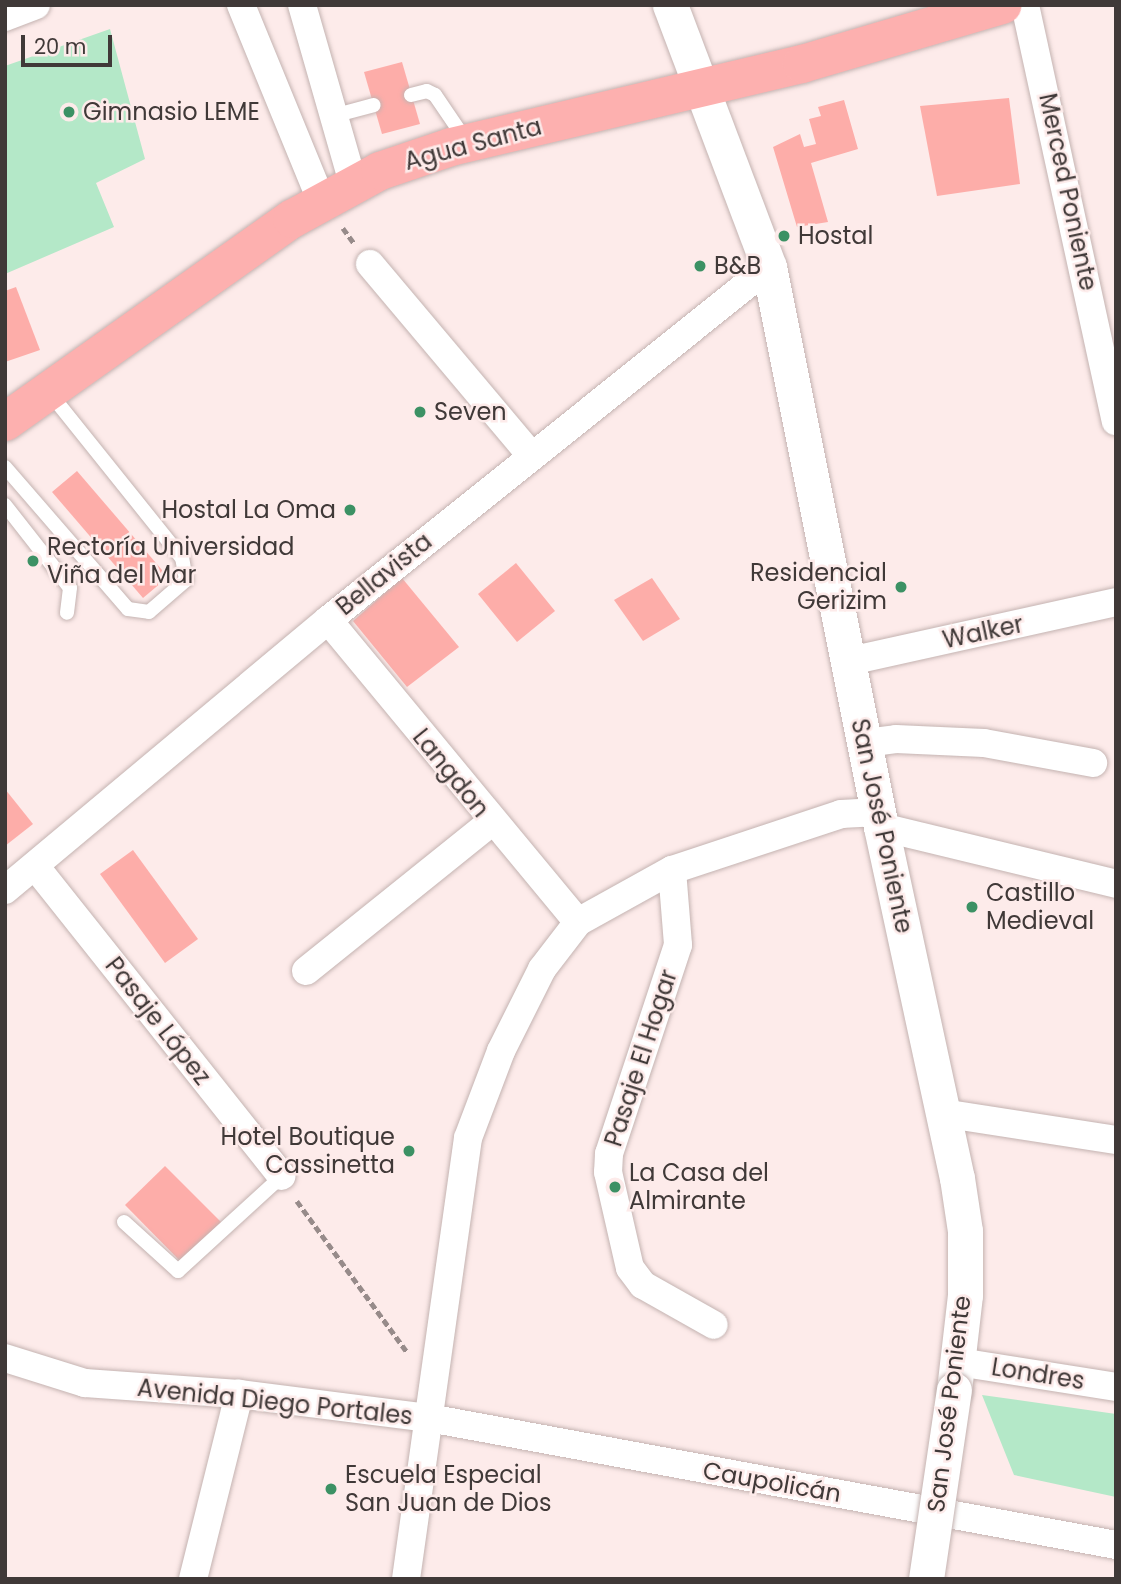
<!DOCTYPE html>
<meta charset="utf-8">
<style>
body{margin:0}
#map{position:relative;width:1121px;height:1584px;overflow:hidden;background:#fdebea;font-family:Poppins,sans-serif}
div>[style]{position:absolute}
.green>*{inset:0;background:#b4e8c8}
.building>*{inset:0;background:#fdada9}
.path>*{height:4.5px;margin-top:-2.25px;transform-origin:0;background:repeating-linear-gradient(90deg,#978b8a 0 7px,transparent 0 10.5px)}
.roads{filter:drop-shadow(0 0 2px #c4b3b1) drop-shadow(0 0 2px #c4b3b1)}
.service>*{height:14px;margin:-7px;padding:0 7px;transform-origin:7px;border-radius:7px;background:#fff}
.minor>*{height:28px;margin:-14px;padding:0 14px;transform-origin:14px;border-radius:14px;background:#fff}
.tertiary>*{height:35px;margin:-17.5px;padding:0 17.5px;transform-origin:17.5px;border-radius:17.5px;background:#fff}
.primary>*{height:38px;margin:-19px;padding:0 19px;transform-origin:19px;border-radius:19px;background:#fdb0af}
.bridges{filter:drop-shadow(0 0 2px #c4b3b1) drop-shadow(0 0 2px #c4b3b1)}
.tertiary-bridge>*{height:35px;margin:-17.5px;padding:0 17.5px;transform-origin:17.5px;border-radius:17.5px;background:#fff}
.dots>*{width:19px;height:19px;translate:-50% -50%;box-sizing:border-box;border:4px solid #fdebea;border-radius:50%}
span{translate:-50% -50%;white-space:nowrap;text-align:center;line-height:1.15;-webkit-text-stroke:5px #fdebea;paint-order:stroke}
.poi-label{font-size:24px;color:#403938}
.left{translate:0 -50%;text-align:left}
.right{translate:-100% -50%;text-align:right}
.street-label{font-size:24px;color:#403938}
.frame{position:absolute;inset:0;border:7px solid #403938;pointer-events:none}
.scale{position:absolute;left:21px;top:35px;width:91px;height:32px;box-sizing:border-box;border:4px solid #403938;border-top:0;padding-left:9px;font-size:21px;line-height:24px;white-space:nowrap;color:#403938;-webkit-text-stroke:5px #fdebea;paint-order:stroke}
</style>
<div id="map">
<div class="green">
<div style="clip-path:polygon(110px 29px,145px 159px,96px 183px,114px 227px,5px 274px,5px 66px)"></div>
<div style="clip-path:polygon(982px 1395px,1116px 1414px,1116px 1497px,1014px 1475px)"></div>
</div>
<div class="building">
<div style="clip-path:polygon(402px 62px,420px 124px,382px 134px,364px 72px)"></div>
<div style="clip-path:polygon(1009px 98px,1020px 184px,937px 196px,920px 106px)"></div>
<div style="clip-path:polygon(844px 100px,858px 149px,811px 163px,828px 222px,797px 227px,773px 147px,800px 134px,804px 147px,816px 144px,809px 119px,821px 116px,818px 107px)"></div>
<div style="clip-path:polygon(16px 287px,40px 350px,5px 362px,5px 291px)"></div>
<div style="clip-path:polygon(77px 471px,168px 577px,143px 598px,52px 492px)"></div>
<div style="clip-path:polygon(516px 563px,555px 611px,517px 642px,478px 594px)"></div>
<div style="clip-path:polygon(402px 578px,459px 647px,407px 687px,353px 621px)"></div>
<div style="clip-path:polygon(652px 578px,680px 619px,643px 641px,614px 600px)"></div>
<div style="clip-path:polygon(5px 789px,33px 824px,5px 846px)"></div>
<div style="clip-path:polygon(133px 850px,198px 939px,165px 963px,100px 874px)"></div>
<div style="clip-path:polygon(165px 1166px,222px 1223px,182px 1263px,125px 1205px)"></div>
</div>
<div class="path">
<div style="left:343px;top:228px;width:19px;rotate:54deg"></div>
<div style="left:297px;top:1201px;width:187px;rotate:53.9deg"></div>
</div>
<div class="roads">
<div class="service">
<div style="left:411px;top:95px;width:16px;rotate:-14deg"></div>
<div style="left:427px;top:91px;width:9px;rotate:27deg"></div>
<div style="left:435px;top:95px;width:57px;rotate:55.8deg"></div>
<div style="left:333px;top:116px;width:42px;rotate:-15deg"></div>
<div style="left:5px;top:467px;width:188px;rotate:49.1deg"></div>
<div style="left:128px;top:609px;width:21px;rotate:8deg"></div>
<div style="left:149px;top:612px;width:49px;rotate:-40.9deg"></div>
<div style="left:186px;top:580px;width:22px;rotate:-100deg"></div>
<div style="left:182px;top:558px;width:213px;rotate:-128.7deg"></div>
<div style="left:5px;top:505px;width:105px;rotate:51.9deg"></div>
<div style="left:70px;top:588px;width:25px;rotate:97deg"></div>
<div style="left:124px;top:1222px;width:73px;rotate:42.2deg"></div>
<div style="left:178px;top:1271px;width:141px;rotate:-42.4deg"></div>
</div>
<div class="minor">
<div style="left:241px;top:5px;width:211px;rotate:67.7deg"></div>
<div style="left:302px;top:5px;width:185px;rotate:74deg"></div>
<div style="left:1025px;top:5px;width:426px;rotate:77.7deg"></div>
<div style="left:5px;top:17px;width:33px;rotate:-21deg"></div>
<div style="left:370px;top:264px;width:250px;rotate:49.9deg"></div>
<div style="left:328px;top:620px;width:392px;rotate:50.4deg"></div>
<div style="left:850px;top:661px;width:272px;rotate:-12.5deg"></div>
<div style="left:865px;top:743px;width:31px;rotate:-7deg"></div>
<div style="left:896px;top:739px;width:88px;rotate:2.6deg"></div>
<div style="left:984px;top:743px;width:111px;rotate:10.4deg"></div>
<div style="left:881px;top:827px;width:242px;rotate:13.6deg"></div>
<div style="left:35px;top:866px;width:396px;rotate:51.5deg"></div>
<div style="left:672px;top:870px;width:75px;rotate:85.4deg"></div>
<div style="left:678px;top:945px;width:220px;rotate:108.3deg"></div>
<div style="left:609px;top:1154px;width:18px;rotate:93deg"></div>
<div style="left:608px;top:1172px;width:98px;rotate:77.1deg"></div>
<div style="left:630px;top:1268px;width:21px;rotate:53deg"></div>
<div style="left:643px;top:1285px;width:81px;rotate:29.4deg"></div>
<div style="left:5px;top:890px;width:421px;rotate:-39.9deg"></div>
<div style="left:328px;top:620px;width:565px;rotate:-38.68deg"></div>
<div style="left:306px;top:971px;width:238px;rotate:-38.8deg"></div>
<div style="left:942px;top:1113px;width:176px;rotate:8.8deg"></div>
<div style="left:5px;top:1358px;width:84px;rotate:17.4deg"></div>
<div style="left:85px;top:1383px;width:154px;rotate:4.1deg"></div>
<div style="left:239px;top:1394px;width:192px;rotate:7.2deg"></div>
<div style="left:429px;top:1418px;width:699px;rotate:10.47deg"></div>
<div style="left:959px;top:1362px;width:159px;rotate:9deg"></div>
<div style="left:193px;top:1579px;width:191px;rotate:-76deg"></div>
<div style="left:406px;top:1579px;width:445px;rotate:-82deg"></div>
<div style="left:468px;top:1138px;width:93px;rotate:-69.2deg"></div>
<div style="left:501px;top:1051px;width:92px;rotate:-63.4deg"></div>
<div style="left:542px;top:969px;width:59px;rotate:-52.5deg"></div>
<div style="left:578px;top:922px;width:107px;rotate:-29deg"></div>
<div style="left:672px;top:870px;width:178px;rotate:-18.3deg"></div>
<div style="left:841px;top:814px;width:37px;rotate:-3deg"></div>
</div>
<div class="tertiary">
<div style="left:670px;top:5px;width:280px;rotate:69.3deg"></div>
<div style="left:769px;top:267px;width:571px;rotate:78.69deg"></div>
<div style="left:881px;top:827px;width:359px;rotate:77.8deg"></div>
<div style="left:957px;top:1178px;width:54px;rotate:81.4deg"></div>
<div style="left:965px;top:1231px;width:64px;rotate:90deg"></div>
<div style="left:965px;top:1295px;width:96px;rotate:96.6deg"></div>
</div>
<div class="primary">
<div style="left:5px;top:422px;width:352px;rotate:-35.3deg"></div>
<div style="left:292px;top:219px;width:100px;rotate:-28.6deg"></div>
<div style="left:380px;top:171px;width:75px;rotate:-18.7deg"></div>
<div style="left:451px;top:147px;width:361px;rotate:-13.3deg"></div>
<div style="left:802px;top:64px;width:209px;rotate:-16.4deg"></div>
</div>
</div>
<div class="bridges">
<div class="tertiary-bridge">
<div style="left:926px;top:1579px;width:191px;rotate:-81.6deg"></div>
</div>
</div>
<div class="dots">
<div style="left:69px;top:112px;background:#3c9164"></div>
<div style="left:784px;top:236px;background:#3c9164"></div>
<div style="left:700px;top:266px;background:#3c9164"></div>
<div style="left:420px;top:412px;background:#3c9164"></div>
<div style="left:350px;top:510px;background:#3c9164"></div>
<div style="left:33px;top:561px;background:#3c9164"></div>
<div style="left:901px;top:587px;background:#3c9164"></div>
<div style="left:972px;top:907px;background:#3c9164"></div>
<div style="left:409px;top:1151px;background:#3c9164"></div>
<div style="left:615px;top:1187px;background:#3c9164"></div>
<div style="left:331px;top:1489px;background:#3c9164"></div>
</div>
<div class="poi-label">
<span class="left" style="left:83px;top:112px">Gimnasio LEME</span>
<span class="left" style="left:798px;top:236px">Hostal</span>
<span class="left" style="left:714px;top:266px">B&amp;B</span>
<span class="left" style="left:434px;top:412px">Seven</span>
<span class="right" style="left:336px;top:510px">Hostal La Oma</span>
<span class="left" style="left:47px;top:561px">Rectoría Universidad<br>Viña del Mar</span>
<span class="right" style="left:887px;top:587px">Residencial<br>Gerizim</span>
<span class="left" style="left:986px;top:907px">Castillo<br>Medieval</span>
<span class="right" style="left:395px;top:1151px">Hotel Boutique<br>Cassinetta</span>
<span class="left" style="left:629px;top:1187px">La Casa del<br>Almirante</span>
<span class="left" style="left:345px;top:1489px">Escuela Especial<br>San Juan de Dios</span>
</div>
<div class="street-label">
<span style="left:473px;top:144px;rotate:-15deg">Agua Santa</span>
<span style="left:1068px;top:192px;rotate:78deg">Merced Poniente</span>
<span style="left:384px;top:574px;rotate:-39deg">Bellavista</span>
<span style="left:983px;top:632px;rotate:-12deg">Walker</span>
<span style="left:451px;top:773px;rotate:51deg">Langdon</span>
<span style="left:882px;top:826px;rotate:78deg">San José Poniente</span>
<span style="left:158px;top:1021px;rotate:52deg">Pasaje López</span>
<span style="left:641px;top:1058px;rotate:-72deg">Pasaje El Hogar</span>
<span style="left:1038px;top:1374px;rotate:9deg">Londres</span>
<span style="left:275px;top:1402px;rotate:6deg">Avenida Diego Portales</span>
<span style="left:949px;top:1404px;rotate:-83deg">San José Poniente</span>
<span style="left:772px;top:1482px;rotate:10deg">Caupolicán</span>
</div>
<div class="frame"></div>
<div class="scale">20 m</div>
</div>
